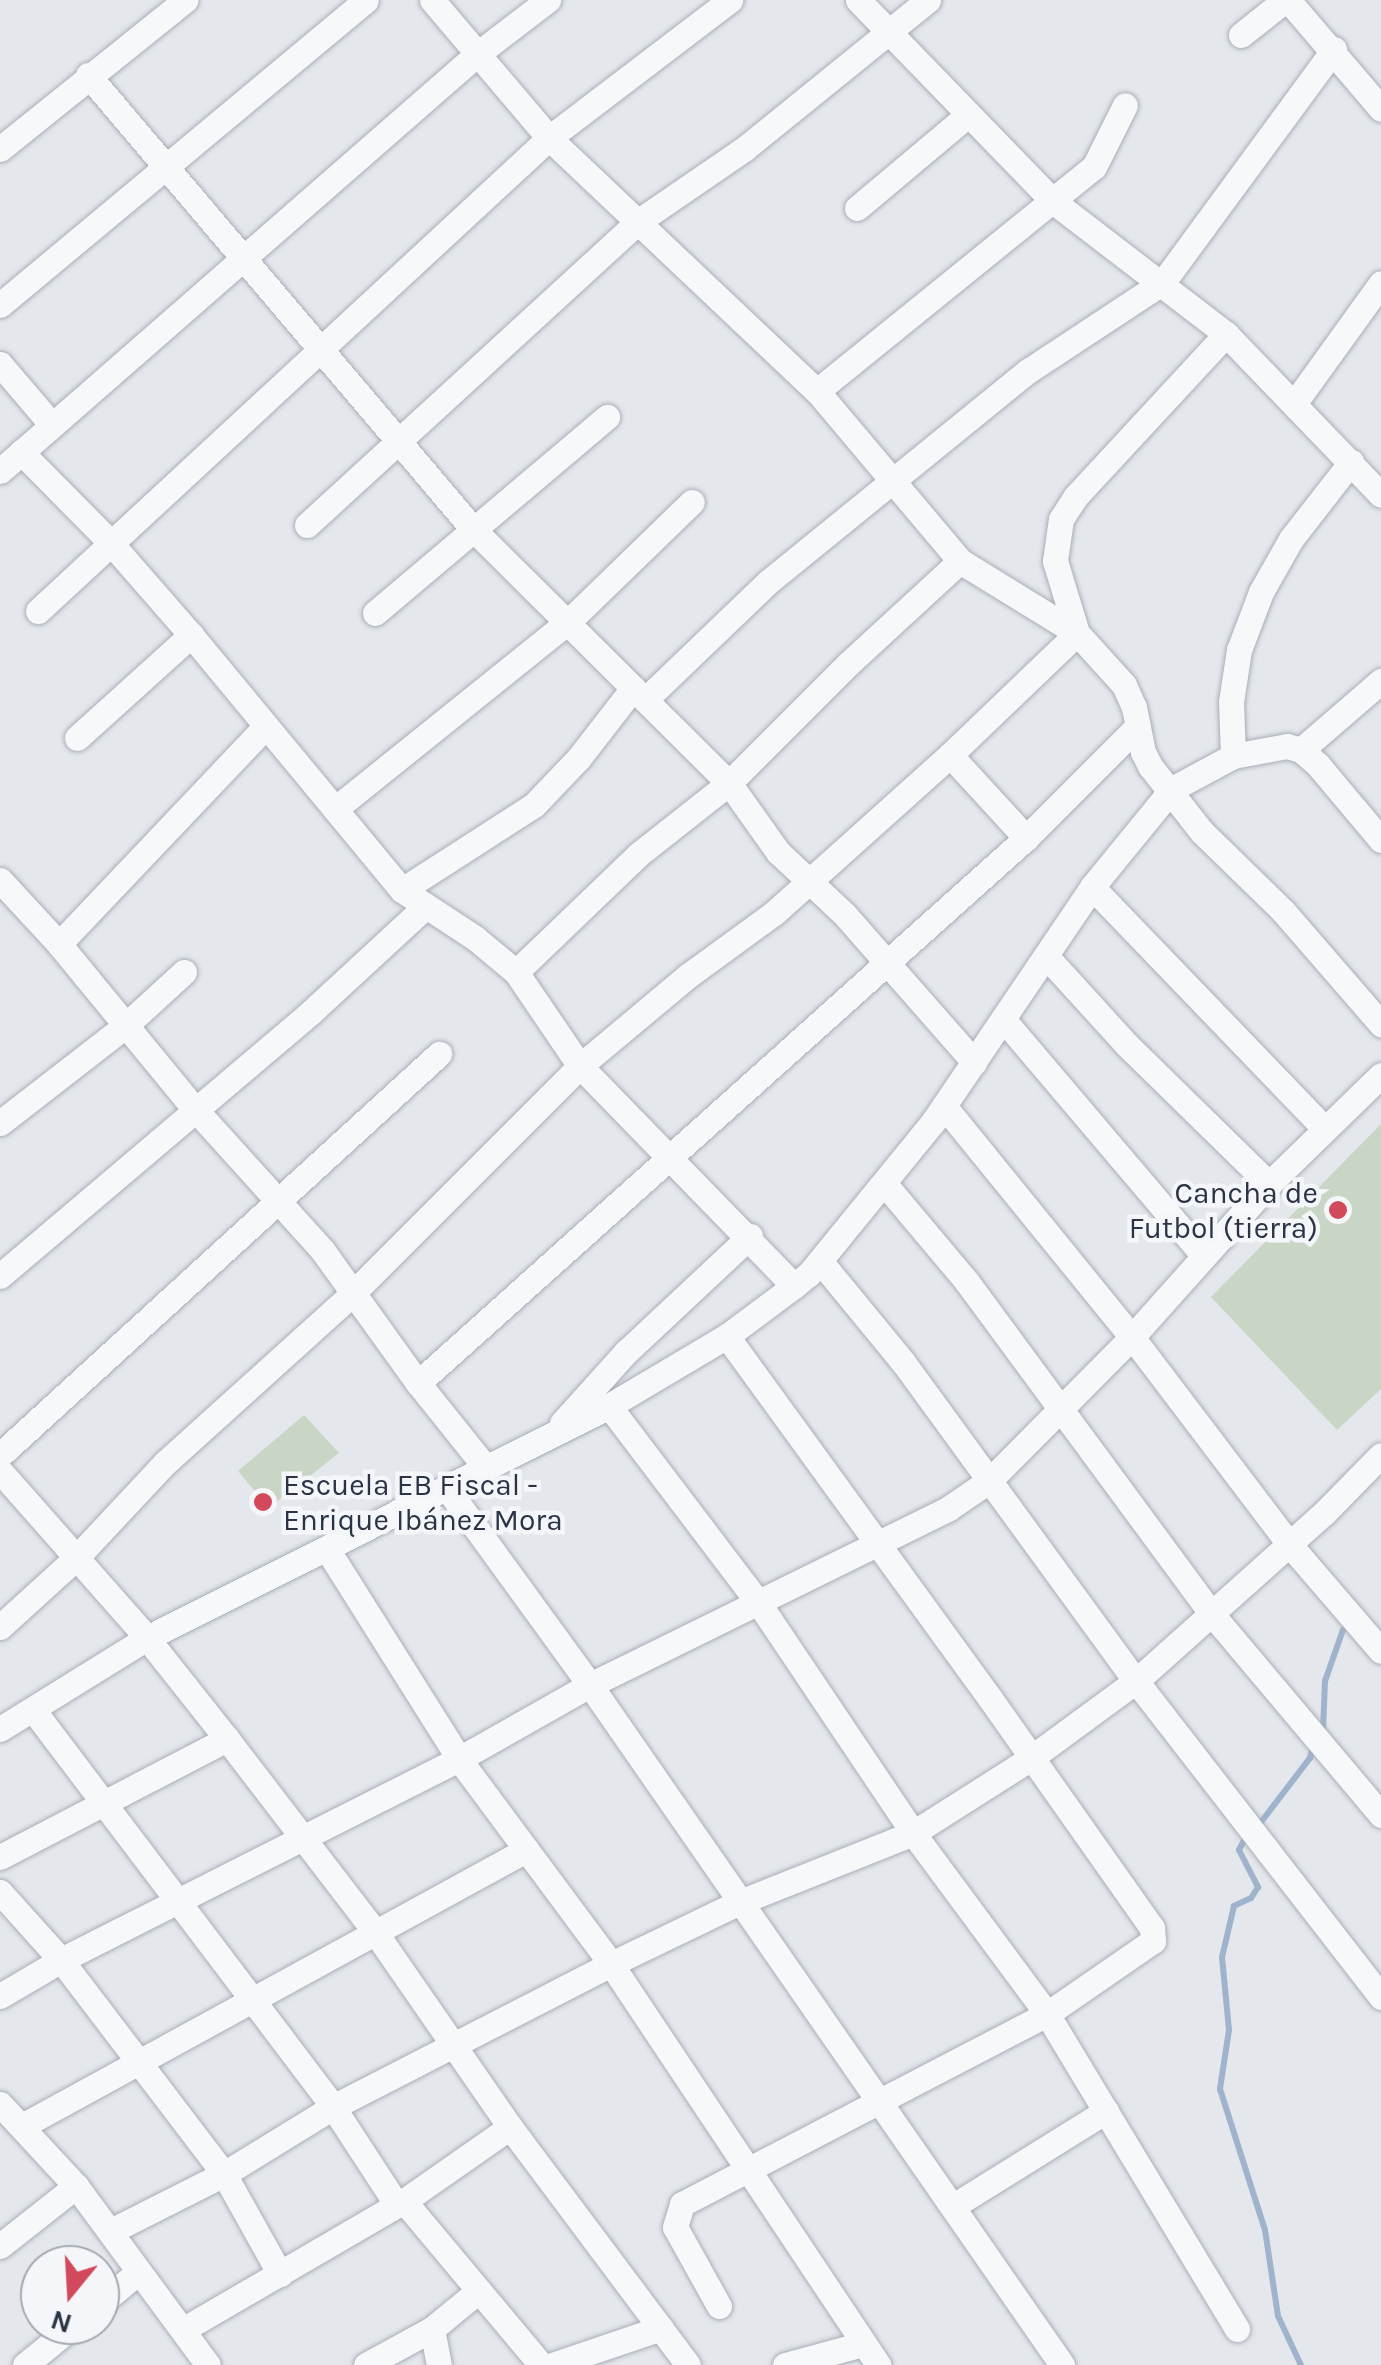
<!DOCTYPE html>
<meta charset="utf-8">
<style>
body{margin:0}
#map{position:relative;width:1381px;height:2365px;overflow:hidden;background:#e4e7ec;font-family:Karla,sans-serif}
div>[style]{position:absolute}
.green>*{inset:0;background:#c9d6c5}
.stream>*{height:6px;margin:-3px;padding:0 3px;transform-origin:3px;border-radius:3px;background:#9fb4cc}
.roads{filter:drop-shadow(0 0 2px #a9aeb7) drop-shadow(0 0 2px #a9aeb7)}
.minor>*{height:25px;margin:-12.5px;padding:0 12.5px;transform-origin:12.5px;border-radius:12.5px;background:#f7f8fa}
.dots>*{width:28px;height:28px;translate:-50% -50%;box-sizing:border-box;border:5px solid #f4f6f9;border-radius:50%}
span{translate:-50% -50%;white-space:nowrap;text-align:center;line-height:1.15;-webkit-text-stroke:9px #f4f6f9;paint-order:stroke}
.poi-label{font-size:30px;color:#2b3445}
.right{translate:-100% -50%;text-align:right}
.left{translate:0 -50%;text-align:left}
.north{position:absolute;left:20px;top:2245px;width:100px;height:100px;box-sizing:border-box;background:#f4f6f9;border:2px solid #a4a8b1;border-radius:50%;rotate:198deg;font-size:28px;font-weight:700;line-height:40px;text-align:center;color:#2b3445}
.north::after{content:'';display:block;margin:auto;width:35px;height:45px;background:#d1495b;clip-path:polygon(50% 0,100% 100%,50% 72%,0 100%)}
</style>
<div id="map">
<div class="green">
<div style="clip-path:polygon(1381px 1124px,1381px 1389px,1337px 1430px,1211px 1297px)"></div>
<div style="clip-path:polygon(304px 1415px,339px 1453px,269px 1508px,238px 1471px)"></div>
</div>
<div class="stream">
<div style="left:1323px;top:1732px;width:51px;rotate:-87.8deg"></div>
<div style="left:1325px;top:1681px;width:54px;rotate:-70.6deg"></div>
<div style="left:1258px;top:1826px;width:86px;rotate:-52.6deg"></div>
<div style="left:1310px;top:1758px;width:11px;rotate:-75deg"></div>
<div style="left:1248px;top:1833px;width:19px;rotate:118deg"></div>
<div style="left:1239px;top:1850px;width:42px;rotate:62.8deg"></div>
<div style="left:1258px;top:1887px;width:13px;rotate:122deg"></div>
<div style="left:1251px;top:1898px;width:19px;rotate:155deg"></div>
<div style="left:1234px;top:1906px;width:52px;rotate:103.2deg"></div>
<div style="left:1222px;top:1957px;width:73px;rotate:84.5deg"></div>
<div style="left:1229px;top:2030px;width:60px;rotate:98.7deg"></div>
<div style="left:1220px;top:2089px;width:148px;rotate:72.3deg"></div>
<div style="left:1265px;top:2230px;width:87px;rotate:81.4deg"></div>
<div style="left:1278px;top:2316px;width:54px;rotate:64.9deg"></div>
</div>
<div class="roads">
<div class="minor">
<div style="left:432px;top:0;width:181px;rotate:49.7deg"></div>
<div style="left:549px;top:138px;width:369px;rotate:43.4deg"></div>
<div style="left:817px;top:391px;width:222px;rotate:49.9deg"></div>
<div style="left:960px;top:561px;width:137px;rotate:31.6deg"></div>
<div style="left:1077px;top:633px;width:70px;rotate:47.9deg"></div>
<div style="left:1124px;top:685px;width:24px;rotate:66deg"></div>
<div style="left:1134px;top:707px;width:46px;rotate:78.7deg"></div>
<div style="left:1143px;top:752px;width:16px;rotate:63deg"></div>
<div style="left:1150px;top:766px;width:84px;rotate:51.8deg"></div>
<div style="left:1202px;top:832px;width:113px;rotate:44.3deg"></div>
<div style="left:1283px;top:911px;width:150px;rotate:49.1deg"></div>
<div style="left:858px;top:0;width:281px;rotate:45.9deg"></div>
<div style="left:1054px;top:202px;width:217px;rotate:37.5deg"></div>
<div style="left:1226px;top:334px;width:223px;rotate:46.1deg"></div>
<div style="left:1288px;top:0;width:143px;rotate:49.5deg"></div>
<div style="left:1241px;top:35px;width:56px;rotate:-38.5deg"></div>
<div style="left:88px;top:75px;width:594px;rotate:49.71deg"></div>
<div style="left:472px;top:528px;width:362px;rotate:44.8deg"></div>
<div style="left:729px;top:783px;width:85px;rotate:54.6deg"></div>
<div style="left:778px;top:852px;width:92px;rotate:43.2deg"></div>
<div style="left:845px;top:915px;width:196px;rotate:48.7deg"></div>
<div style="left:0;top:149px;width:238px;rotate:-38.8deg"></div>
<div style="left:857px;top:208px;width:145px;rotate:-40deg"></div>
<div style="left:0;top:305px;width:476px;rotate:-39.8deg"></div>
<div style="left:0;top:364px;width:79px;rotate:49.6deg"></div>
<div style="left:817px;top:391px;width:356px;rotate:-39deg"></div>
<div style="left:1094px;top:167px;width:69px;rotate:-63.4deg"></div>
<div style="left:1296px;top:401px;width:145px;rotate:-54.2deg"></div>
<div style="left:21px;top:452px;width:125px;rotate:45.3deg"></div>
<div style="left:109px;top:541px;width:125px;rotate:48.9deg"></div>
<div style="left:191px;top:635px;width:331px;rotate:50.4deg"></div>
<div style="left:402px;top:890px;width:87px;rotate:33.3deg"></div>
<div style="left:475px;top:938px;width:53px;rotate:39.7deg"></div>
<div style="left:516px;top:972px;width:114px;rotate:55.8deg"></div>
<div style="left:580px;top:1066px;width:307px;rotate:45.8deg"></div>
<div style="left:0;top:471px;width:632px;rotate:-41.15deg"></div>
<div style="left:476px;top:55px;width:91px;rotate:-37.4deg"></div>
<div style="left:307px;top:525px;width:447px;rotate:-42.5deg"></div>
<div style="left:636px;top:223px;width:131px;rotate:-34.4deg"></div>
<div style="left:744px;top:149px;width:237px;rotate:-39deg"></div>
<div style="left:38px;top:611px;width:696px;rotate:-42.79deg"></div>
<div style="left:549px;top:138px;width:228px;rotate:-37.3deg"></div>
<div style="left:375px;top:613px;width:304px;rotate:-40.2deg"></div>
<div style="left:647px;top:698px;width:168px;rotate:-43.8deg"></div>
<div style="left:768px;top:582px;width:335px;rotate:-39.1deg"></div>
<div style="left:1028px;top:371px;width:162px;rotate:-33.4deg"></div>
<div style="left:1163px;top:282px;width:289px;rotate:-53.7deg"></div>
<div style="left:77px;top:738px;width:154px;rotate:-42.1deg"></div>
<div style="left:1301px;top:750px;width:23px;rotate:41deg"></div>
<div style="left:1318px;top:765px;width:98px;rotate:50deg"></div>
<div style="left:950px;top:755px;width:113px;rotate:47.5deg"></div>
<div style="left:1233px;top:756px;width:54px;rotate:-92.1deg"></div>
<div style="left:1231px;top:702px;width:53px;rotate:-81.3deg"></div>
<div style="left:1239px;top:650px;width:62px;rotate:-69.2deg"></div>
<div style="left:1261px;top:592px;width:61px;rotate:-60.5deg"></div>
<div style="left:1291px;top:539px;width:98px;rotate:-52.1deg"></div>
<div style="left:335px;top:809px;width:300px;rotate:-38.8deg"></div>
<div style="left:569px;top:621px;width:171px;rotate:-44.1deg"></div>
<div style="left:0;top:880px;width:87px;rotate:47.3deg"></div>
<div style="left:59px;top:944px;width:211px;rotate:50.6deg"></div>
<div style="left:193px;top:1107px;width:194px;rotate:47.9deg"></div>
<div style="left:323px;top:1251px;width:163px;rotate:54.3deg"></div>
<div style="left:418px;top:1383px;width:109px;rotate:51.3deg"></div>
<div style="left:1092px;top:887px;width:335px;rotate:46.1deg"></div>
<div style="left:402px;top:890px;width:157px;rotate:-32.8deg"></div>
<div style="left:534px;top:805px;width:64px;rotate:-46.3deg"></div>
<div style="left:578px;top:759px;width:90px;rotate:-52.2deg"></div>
<div style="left:59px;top:944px;width:299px;rotate:-46.5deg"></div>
<div style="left:1046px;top:956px;width:120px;rotate:47.7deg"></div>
<div style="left:1127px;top:1045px;width:199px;rotate:44.4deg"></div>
<div style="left:516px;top:972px;width:170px;rotate:-43.8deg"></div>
<div style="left:639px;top:854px;width:115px;rotate:-38.3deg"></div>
<div style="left:729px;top:783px;width:168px;rotate:-45deg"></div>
<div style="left:848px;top:664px;width:152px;rotate:-42.6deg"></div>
<div style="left:1003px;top:1019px;width:311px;rotate:49.7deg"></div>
<div style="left:944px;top:1106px;width:298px;rotate:50.9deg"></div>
<div style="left:1132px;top:1337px;width:260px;rotate:52.8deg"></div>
<div style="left:1289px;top:1544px;width:141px;rotate:49.3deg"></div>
<div style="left:0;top:1123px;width:158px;rotate:-37.8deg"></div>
<div style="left:125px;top:1026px;width:80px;rotate:-42.5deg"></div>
<div style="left:884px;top:1183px;width:129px;rotate:50deg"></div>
<div style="left:967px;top:1282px;width:411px;rotate:53.6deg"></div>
<div style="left:1211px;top:1613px;width:264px;rotate:49.9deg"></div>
<div style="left:820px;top:1261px;width:131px;rotate:50.6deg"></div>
<div style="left:903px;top:1362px;width:395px;rotate:53.9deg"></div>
<div style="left:1136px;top:1681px;width:400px;rotate:52.2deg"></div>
<div style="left:0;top:1276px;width:408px;rotate:-40.3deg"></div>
<div style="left:311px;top:1012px;width:156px;rotate:-42.7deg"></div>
<div style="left:418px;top:1383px;width:817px;rotate:-41.87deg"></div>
<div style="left:1026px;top:838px;width:158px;rotate:-45deg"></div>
<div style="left:609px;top:1406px;width:250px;rotate:52.8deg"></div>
<div style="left:760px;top:1605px;width:275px;rotate:56.1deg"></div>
<div style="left:913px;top:1833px;width:225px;rotate:53.5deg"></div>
<div style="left:1047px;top:2014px;width:368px;rotate:58.9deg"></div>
<div style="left:562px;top:1423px;width:96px;rotate:-48deg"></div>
<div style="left:626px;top:1352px;width:170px;rotate:-43.1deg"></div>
<div style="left:0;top:1455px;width:595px;rotate:-42.41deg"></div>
<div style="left:0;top:1471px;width:222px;rotate:48.6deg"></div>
<div style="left:147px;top:1638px;width:129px;rotate:51.6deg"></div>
<div style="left:227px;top:1739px;width:243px;rotate:52.5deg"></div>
<div style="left:375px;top:1932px;width:237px;rotate:55.3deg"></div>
<div style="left:510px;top:2127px;width:297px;rotate:53.2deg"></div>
<div style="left:446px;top:1487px;width:245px;rotate:54deg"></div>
<div style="left:590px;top:1685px;width:828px;rotate:55.23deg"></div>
<div style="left:327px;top:1549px;width:248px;rotate:57.8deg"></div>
<div style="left:459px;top:1759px;width:255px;rotate:53.4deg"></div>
<div style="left:611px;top:1964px;width:482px;rotate:56.3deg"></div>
<div style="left:0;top:1627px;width:104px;rotate:-42.3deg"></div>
<div style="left:77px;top:1557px;width:129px;rotate:-46.9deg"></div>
<div style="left:165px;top:1463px;width:255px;rotate:-42.1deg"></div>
<div style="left:354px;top:1292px;width:320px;rotate:-45deg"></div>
<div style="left:580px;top:1066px;width:142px;rotate:-39.9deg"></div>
<div style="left:689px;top:975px;width:105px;rotate:-36.1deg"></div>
<div style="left:774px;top:913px;width:237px;rotate:-41.9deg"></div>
<div style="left:950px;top:755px;width:176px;rotate:-43.8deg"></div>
<div style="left:1077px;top:633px;width:75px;rotate:-107deg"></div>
<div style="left:1055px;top:561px;width:42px;rotate:-81.9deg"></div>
<div style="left:1061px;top:519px;width:27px;rotate:-57deg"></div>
<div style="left:1076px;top:496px;width:221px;rotate:-47.2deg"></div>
<div style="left:34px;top:1711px;width:496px;rotate:52.9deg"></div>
<div style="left:333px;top:2107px;width:117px;rotate:56.9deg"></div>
<div style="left:0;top:1729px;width:173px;rotate:-31.8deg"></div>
<div style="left:147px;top:1638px;width:517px;rotate:-26.66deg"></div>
<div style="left:609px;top:1406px;width:137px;rotate:-30.7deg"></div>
<div style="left:727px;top:1336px;width:84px;rotate:-36.7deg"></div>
<div style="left:794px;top:1286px;width:19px;rotate:-39deg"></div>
<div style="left:809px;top:1274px;width:196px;rotate:-50.8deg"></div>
<div style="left:933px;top:1122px;width:284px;rotate:-55.9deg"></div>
<div style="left:1092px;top:887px;width:127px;rotate:-50.8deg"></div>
<div style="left:1172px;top:789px;width:69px;rotate:-28.4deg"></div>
<div style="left:1233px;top:756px;width:55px;rotate:-10.5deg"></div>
<div style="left:1287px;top:746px;width:15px;rotate:16deg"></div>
<div style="left:1301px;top:750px;width:106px;rotate:-40.8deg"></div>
<div style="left:0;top:1857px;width:256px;rotate:-27.5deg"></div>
<div style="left:0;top:1892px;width:91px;rotate:48.1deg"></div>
<div style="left:61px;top:1960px;width:269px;rotate:52.7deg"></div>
<div style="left:224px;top:2174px;width:115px;rotate:60.8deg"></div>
<div style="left:0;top:1996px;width:71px;rotate:-30.5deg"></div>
<div style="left:61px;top:1960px;width:446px;rotate:-26.8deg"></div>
<div style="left:459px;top:1759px;width:150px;rotate:-29.5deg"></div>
<div style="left:590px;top:1685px;width:400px;rotate:-26.2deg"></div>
<div style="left:949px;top:1508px;width:50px;rotate:-34.3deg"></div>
<div style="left:990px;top:1480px;width:202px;rotate:-45.2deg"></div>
<div style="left:1132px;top:1337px;width:205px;rotate:-48.2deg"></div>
<div style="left:1269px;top:1184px;width:156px;rotate:-44.2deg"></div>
<div style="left:0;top:2104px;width:112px;rotate:47.2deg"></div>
<div style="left:22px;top:2126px;width:575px;rotate:-28.71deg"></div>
<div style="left:404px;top:2201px;width:214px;rotate:50.1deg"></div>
<div style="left:955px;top:2205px;width:178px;rotate:-31.9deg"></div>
<div style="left:111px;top:2231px;width:127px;rotate:-26.8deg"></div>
<div style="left:224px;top:2174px;width:128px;rotate:-31.6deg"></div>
<div style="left:333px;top:2107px;width:313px;rotate:-27.2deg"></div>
<div style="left:611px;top:1964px;width:143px;rotate:-25.7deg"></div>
<div style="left:740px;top:1902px;width:186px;rotate:-21.7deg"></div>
<div style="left:913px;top:1833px;width:140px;rotate:-32.4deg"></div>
<div style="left:1031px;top:1758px;width:130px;rotate:-36.3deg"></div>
<div style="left:1136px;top:1681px;width:252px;rotate:-41.8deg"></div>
<div style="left:1324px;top:1513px;width:81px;rotate:-45.5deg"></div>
<div style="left:0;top:2246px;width:97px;rotate:-38.3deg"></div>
<div style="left:76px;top:2186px;width:222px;rotate:53.6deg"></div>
<div style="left:100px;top:2304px;width:48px;rotate:-40deg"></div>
<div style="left:719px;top:2306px;width:90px;rotate:-119.1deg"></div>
<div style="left:675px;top:2227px;width:24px;rotate:-73deg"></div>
<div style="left:682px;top:2204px;width:411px;rotate:-27.5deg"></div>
<div style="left:1047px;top:2014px;width:129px;rotate:-34.6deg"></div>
<div style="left:1153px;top:1941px;width:13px;rotate:-94deg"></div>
<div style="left:1152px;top:1928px;width:283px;rotate:-125.2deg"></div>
<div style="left:989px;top:1697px;width:446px;rotate:-126deg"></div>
<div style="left:184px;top:2329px;width:255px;rotate:-30.2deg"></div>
<div style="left:404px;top:2201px;width:129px;rotate:-34.9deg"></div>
<div style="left:432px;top:2329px;width:37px;rotate:79deg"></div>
<div style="left:25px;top:2365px;width:63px;rotate:-39.2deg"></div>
<div style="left:366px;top:2365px;width:75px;rotate:-28.6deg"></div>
<div style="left:432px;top:2329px;width:58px;rotate:-39.4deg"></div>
<div style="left:552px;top:2365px;width:115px;rotate:-18.7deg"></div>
<div style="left:785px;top:2365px;width:81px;rotate:-15.1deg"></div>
</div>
</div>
<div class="dots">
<div style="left:1338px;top:1210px;background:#d1495b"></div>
<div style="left:263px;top:1502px;background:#d1495b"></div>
</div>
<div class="poi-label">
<span class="right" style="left:1318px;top:1210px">Cancha de<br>Futbol (tierra)</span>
<span class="left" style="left:283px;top:1502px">Escuela EB Fiscal -<br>Enrique Ibánez Mora</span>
</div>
<div class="north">N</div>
</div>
